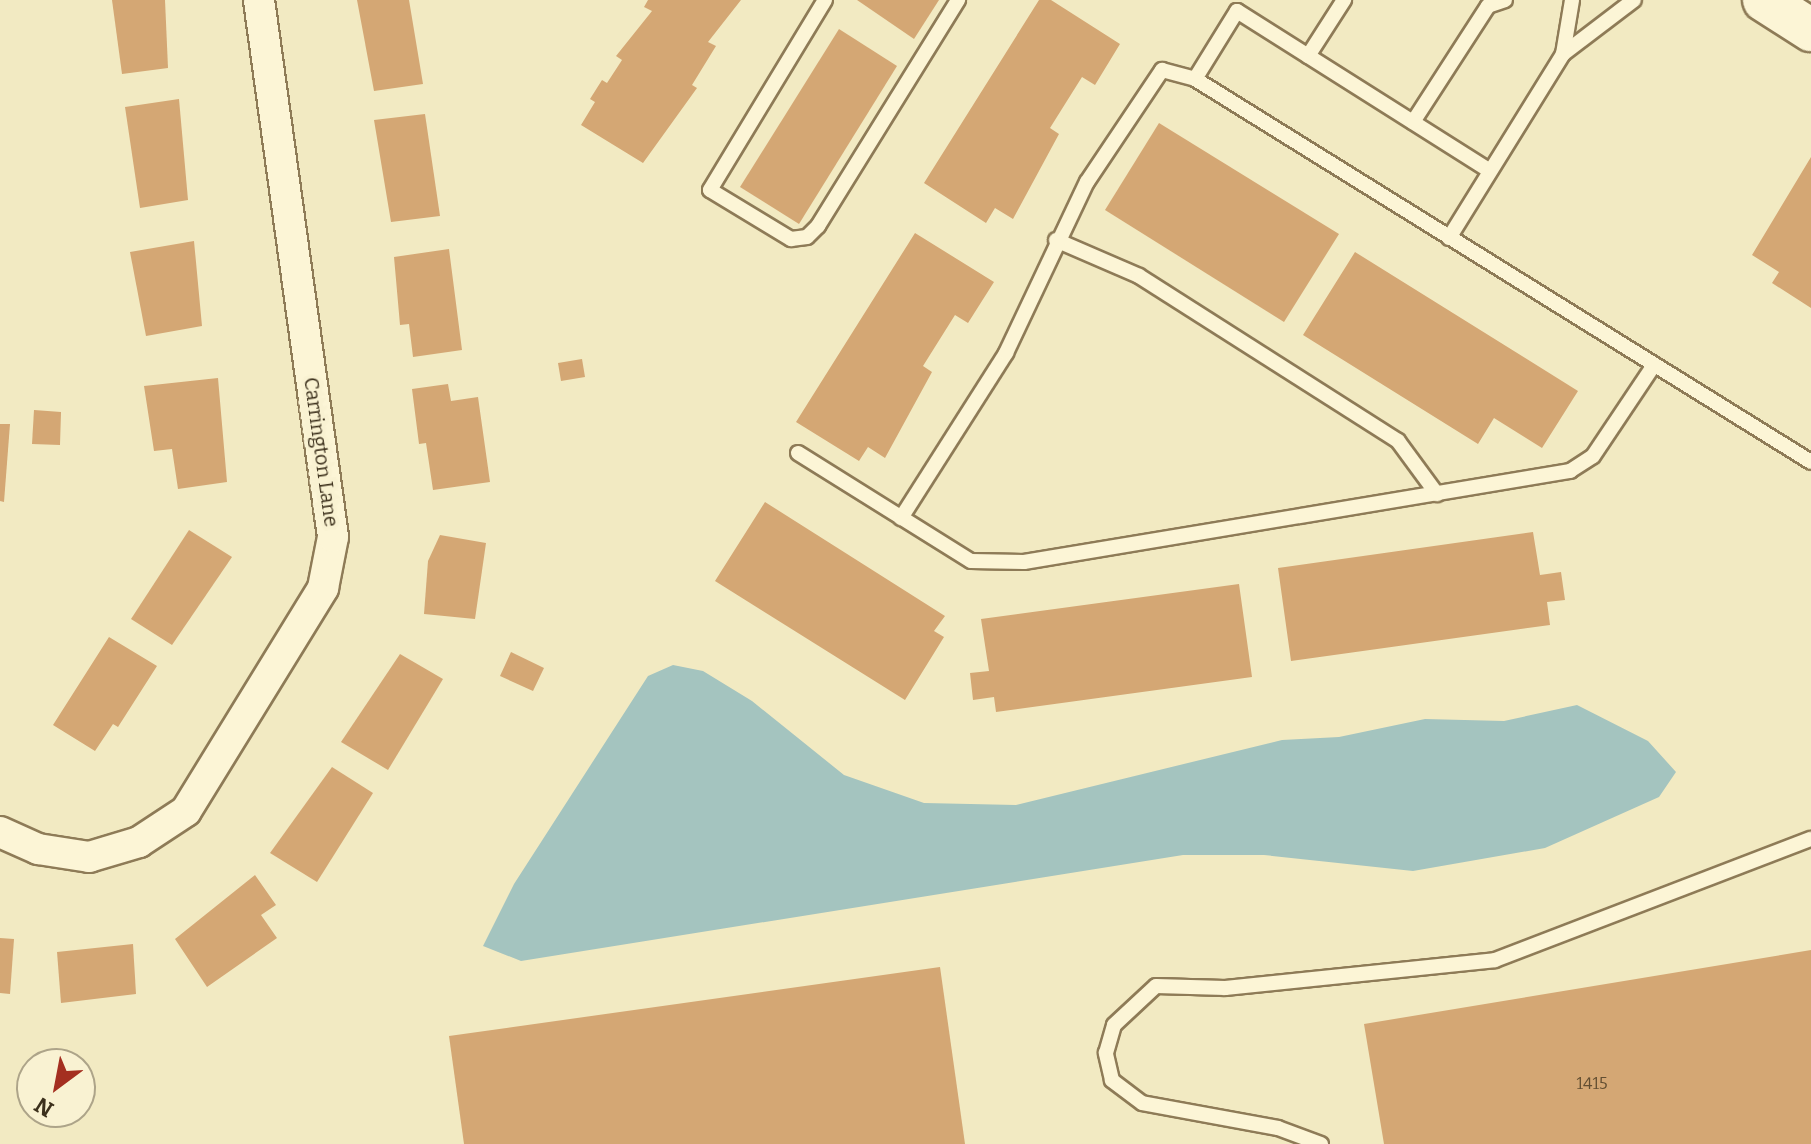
<!DOCTYPE html>
<html>
<head>
<meta charset="utf-8">
<style>
  body { margin:0 }
  #map { position:relative; width:1811px; height:1144px; overflow:hidden; background:#f2eac2; font-family:Bitter,serif }
  div>[style] { position:absolute }
  [style*='--x'] { left:calc(var(--x)*1px); top:calc(var(--y)*1px); width:calc(var(--w)*1px); rotate:calc(var(--a)*1deg) }
  .water>* { inset:0; background:#a4c4bf }
  .building>* { inset:0; background:#d4a774 }
  .roads { filter:drop-shadow(2px 0 #8e7b57) drop-shadow(-2px 0 #8e7b57) drop-shadow(0 2px #8e7b57) drop-shadow(0 -2px #8e7b57) }
  .lane>* { height:14px; margin:-7px; padding:0 7px; transform-origin:7px; border-radius:7px; background:#fcf5d6 }
  .street>* { height:30px; margin:-15px; padding:0 15px; transform-origin:15px; border-radius:15px; background:#fcf5d6 }
  .secondary>* { height:42px; margin:-21px; padding:0 21px; transform-origin:21px; border-radius:21px; background:#fcf5d6 }
  span { translate:-50% -50%; white-space:nowrap; text-align:center; line-height:1.15; -webkit-text-stroke:8px #f9f2d2; paint-order:stroke }
  .number-label { font-size:16px; color:#624e32 }
  .number-label span { -webkit-text-stroke-width:0 }
  .street-label { font-size:20px; color:#3c301c }
  .north { position:absolute; left:16px; top:1048px; width:80px; height:80px; box-sizing:border-box; background:#f9f2d2; border:2px solid #ada489; border-radius:50%; rotate:212deg; font-size:22px; font-weight:700; line-height:32px; text-align:center; color:#3c301c }
  .north::after { content:''; display:block; margin:auto; width:28px; height:36px; background:#a42f20; clip-path:polygon(50% 0,100% 100%,50% 72%,0 100%) }
</style>
</head>
<body>
<div id="map">
  <div class="water">
    <div style="clip-path:polygon(673px 665px,703px 671px,752px 701px,844px 775px,924px 803px,1016px 805px,1282px 740px,1339px 737px,1425px 719px,1504px 721px,1577px 705px,1648px 741px,1676px 772px,1659px 797px,1545px 848px,1413px 871px,1264px 855px,1183px 855px,521px 961px,483px 946px,514px 884px,648px 676px)"></div>
  </div>
  <div class="building">
    <div style="clip-path:polygon(112px 0,165px 0,168px 68px,122px 74px)"></div>
    <div style="clip-path:polygon(357px 0,409px 0,423px 84px,374px 91px)"></div>
    <div style="clip-path:polygon(648px 0,741px 0,708px 42px,716px 46px,692px 85px,697px 88px,643px 163px,581px 125px,595px 102px,590px 99px,602px 80px,607px 83px,622px 60px,616px 56px,652px 11px,644px 7px)"></div>
    <div style="clip-path:polygon(857px 0,939px 0,914px 39px)"></div>
    <div style="clip-path:polygon(1039px 0,1051px 0,1120px 44px,1095px 85px,1082px 77px,1050px 128px,1059px 134px,1013px 219px,995px 208px,986px 223px,924px 183px)"></div>
    <div style="clip-path:polygon(839px 29px,897px 66px,799px 224px,740px 187px)"></div>
    <div style="clip-path:polygon(179px 99px,188px 200px,140px 208px,125px 107px)"></div>
    <div style="clip-path:polygon(425px 114px,440px 216px,391px 222px,374px 120px)"></div>
    <div style="clip-path:polygon(1159px 123px,1339px 234px,1284px 322px,1105px 210px)"></div>
    <div style="clip-path:polygon(1811px 157px,1811px 308px,1772px 283px,1779px 272px,1752px 255px)"></div>
    <div style="clip-path:polygon(915px 233px,994px 282px,968px 323px,955px 315px,923px 366px,932px 372px,885px 458px,868px 447px,859px 461px,796px 422px)"></div>
    <div style="clip-path:polygon(194px 241px,202px 326px,146px 336px,130px 252px)"></div>
    <div style="clip-path:polygon(449px 249px,462px 350px,413px 357px,409px 324px,400px 325px,394px 257px)"></div>
    <div style="clip-path:polygon(1355px 252px,1578px 391px,1542px 448px,1494px 418px,1478px 444px,1303px 335px)"></div>
    <div style="clip-path:polygon(582px 359px,585px 377px,561px 381px,558px 363px)"></div>
    <div style="clip-path:polygon(218px 378px,227px 482px,178px 489px,172px 449px,154px 451px,144px 386px)"></div>
    <div style="clip-path:polygon(448px 384px,451px 401px,478px 397px,490px 482px,433px 490px,426px 443px,419px 444px,412px 389px)"></div>
    <div style="clip-path:polygon(34px 410px,61px 412px,60px 445px,32px 444px)"></div>
    <div style="clip-path:polygon(0 424px,10px 424px,4px 502px,0 501px)"></div>
    <div style="clip-path:polygon(765px 502px,945px 616px,934px 631px,944px 637px,905px 700px,715px 581px)"></div>
    <div style="clip-path:polygon(189px 530px,232px 557px,172px 645px,131px 619px)"></div>
    <div style="clip-path:polygon(1533px 532px,1540px 575px,1561px 572px,1565px 600px,1547px 602px,1550px 625px,1291px 661px,1278px 568px)"></div>
    <div style="clip-path:polygon(440px 535px,486px 543px,475px 619px,424px 614px,428px 561px)"></div>
    <div style="clip-path:polygon(1239px 584px,1252px 677px,996px 712px,994px 697px,973px 700px,970px 673px,989px 671px,981px 619px)"></div>
    <div style="clip-path:polygon(109px 637px,157px 666px,118px 727px,113px 724px,95px 751px,53px 725px)"></div>
    <div style="clip-path:polygon(511px 652px,544px 668px,533px 691px,500px 676px)"></div>
    <div style="clip-path:polygon(400px 654px,443px 679px,388px 770px,341px 742px)"></div>
    <div style="clip-path:polygon(332px 767px,373px 793px,317px 882px,270px 853px)"></div>
    <div style="clip-path:polygon(255px 875px,276px 905px,261px 915px,277px 938px,207px 987px,175px 939px)"></div>
    <div style="clip-path:polygon(0 938px,14px 939px,10px 994px,0 993px)"></div>
    <div style="clip-path:polygon(133px 944px,136px 994px,61px 1003px,57px 952px)"></div>
    <div style="clip-path:polygon(1811px 950px,1811px 1144px,1384px 1144px,1364px 1024px)"></div>
    <div style="clip-path:polygon(940px 967px,965px 1144px,464px 1144px,449px 1036px)"></div>
  </div>
  <div class="roads">
    <div class="lane">
      <div style="--x:825;--y:0;--w:222;--a:121.2"></div>
      <div style="--x:710;--y:190;--w:95;--a:31.2"></div>
      <div style="--x:791;--y:239;--w:16;--a:-7"></div>
      <div style="--x:807;--y:237;--w:16;--a:-45"></div>
      <div style="--x:818;--y:226;--w:266;--a:-58.2"></div>
      <div style="--x:1563;--y:54;--w:89;--a:-37.3"></div>
      <div style="--x:1308;--y:56;--w:67;--a:-57.3"></div>
      <div style="--x:1195;--y:79;--w:80;--a:-58.3"></div>
      <div style="--x:1237;--y:11;--w:299;--a:32.3"></div>
      <div style="--x:1413;--y:122;--w:138;--a:-57.1"></div>
      <div style="--x:1488;--y:6;--w:18;--a:-19"></div>
      <div style="--x:1449;--y:238;--w:216;--a:-58.2"></div>
      <div style="--x:1563;--y:54;--w:55;--a:-80.5"></div>
      <div style="--x:1056;--y:240;--w:90;--a:23.4"></div>
      <div style="--x:1139;--y:276;--w:307;--a:32.5"></div>
      <div style="--x:1398;--y:441;--w:66;--a:53.7"></div>
      <div style="--x:798;--y:453;--w:204;--a:32"></div>
      <div style="--x:971;--y:561;--w:53;--a:1.1"></div>
      <div style="--x:1024;--y:562;--w:554;--a:-9.46"></div>
      <div style="--x:1570;--y:471;--w:27;--a:-33"></div>
      <div style="--x:1593;--y:456;--w:110;--a:-56.2"></div>
      <div style="--x:901;--y:518;--w:196;--a:-57.5"></div>
      <div style="--x:1006;--y:353;--w:189;--a:-64.7"></div>
      <div style="--x:1087;--y:182;--w:135;--a:-56.2"></div>
      <div style="--x:1162;--y:70;--w:34;--a:15"></div>
      <div style="--x:1195;--y:79;--w:725;--a:31.87"></div>
      <div style="--x:1321;--y:1144;--w:46;--a:-159.6"></div>
      <div style="--x:1278;--y:1128;--w:138;--a:-169.6"></div>
      <div style="--x:1142;--y:1103;--w:38;--a:-143"></div>
      <div style="--x:1112;--y:1080;--w:28;--a:-103"></div>
      <div style="--x:1106;--y:1053;--w:29;--a:-74"></div>
      <div style="--x:1114;--y:1025;--w:57;--a:-42.9"></div>
      <div style="--x:1156;--y:986;--w:69;--a:1.7"></div>
      <div style="--x:1225;--y:988;--w:271;--a:-5.9"></div>
      <div style="--x:1495;--y:960;--w:338;--a:-21"></div>
    </div>
    <div class="street">
      <div style="--x:0;--y:832;--w:42;--a:24.1"></div>
      <div style="--x:38;--y:849;--w:52;--a:8.9"></div>
      <div style="--x:89;--y:857;--w:52;--a:-16.7"></div>
      <div style="--x:139;--y:842;--w:56;--a:-33.4"></div>
      <div style="--x:186;--y:811;--w:262;--a:-58.4"></div>
      <div style="--x:323;--y:588;--w:52;--a:-78.9"></div>
      <div style="--x:333;--y:537;--w:542;--a:-97.85"></div>
    </div>
    <div class="secondary">
      <div style="--x:1764;--y:0;--w:56;--a:32.6"></div>
    </div>
  </div>
  <div class="number-label">
    <span style="left:1592px;top:1084px">1415</span>
  </div>
  <div class="street-label">
    <span style="left:321px;top:452px;rotate:82deg">Carrington Lane</span>
  </div>
  <div class="north">N</div>
</div>
</body>
</html>
